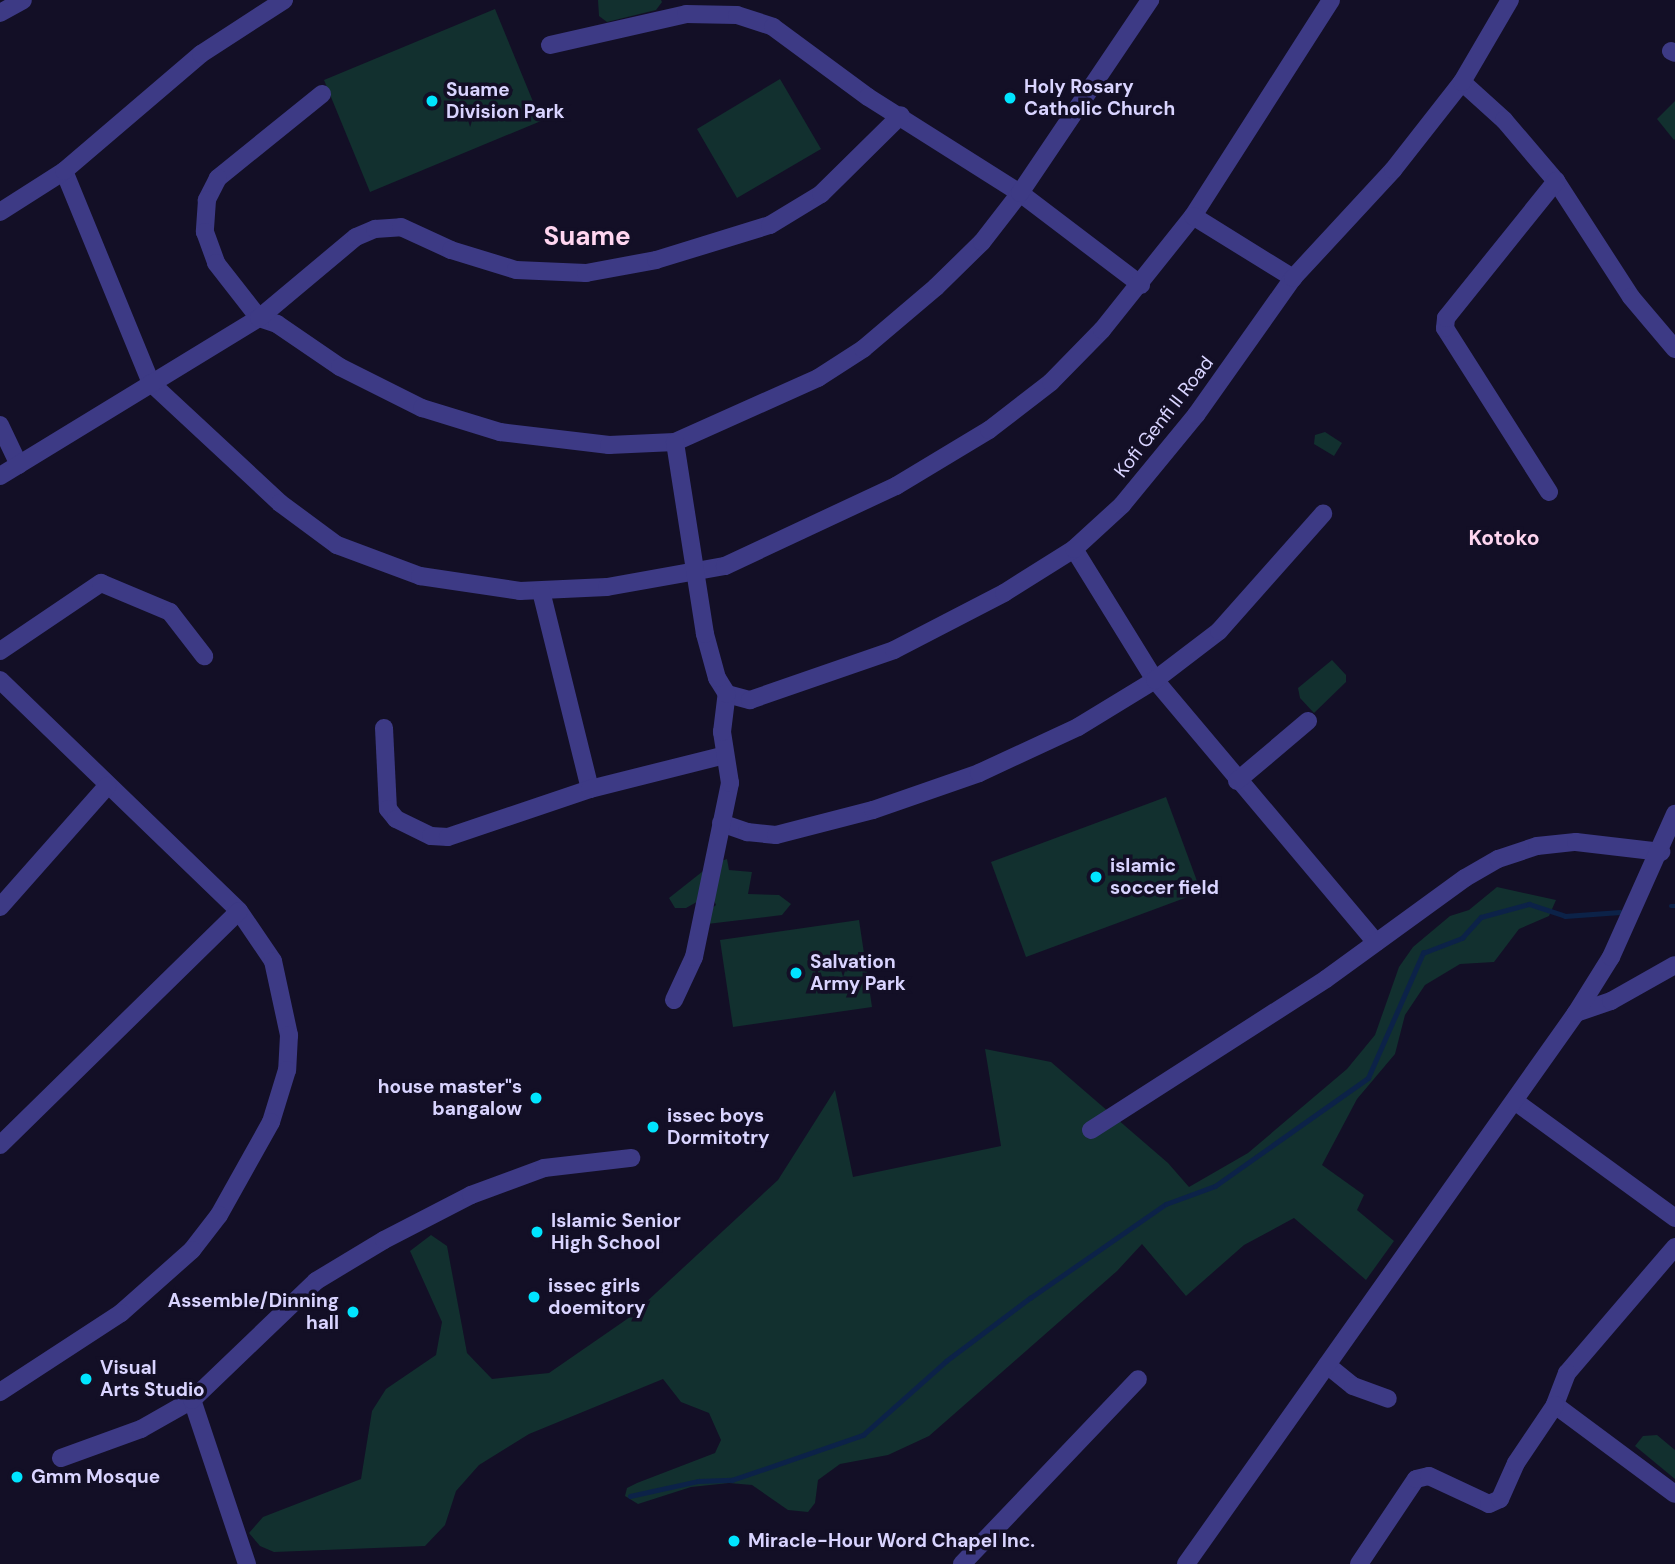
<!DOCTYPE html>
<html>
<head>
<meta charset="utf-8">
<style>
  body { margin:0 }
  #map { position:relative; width:1675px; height:1564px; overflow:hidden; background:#130f26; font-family:"DM Sans",sans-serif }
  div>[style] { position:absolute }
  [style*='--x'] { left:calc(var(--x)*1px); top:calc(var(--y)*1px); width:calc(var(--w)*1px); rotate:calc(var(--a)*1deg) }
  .green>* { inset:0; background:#12302f }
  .stream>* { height:4.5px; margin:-2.25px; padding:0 2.25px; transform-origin:2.25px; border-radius:2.25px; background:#0c2248 }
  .minor>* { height:18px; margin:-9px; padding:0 9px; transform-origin:9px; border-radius:9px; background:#3d3a85 }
  .dots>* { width:19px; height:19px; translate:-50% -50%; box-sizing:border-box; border:4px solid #130f26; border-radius:50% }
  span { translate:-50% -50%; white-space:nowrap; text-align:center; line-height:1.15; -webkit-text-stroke:7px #130f26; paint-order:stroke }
  .poi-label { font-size:19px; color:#d9d4ff; font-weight:700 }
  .left { translate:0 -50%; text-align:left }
  .right { translate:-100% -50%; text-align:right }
  .street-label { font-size:19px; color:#d9d4ff }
  .neighbourhood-label { font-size:21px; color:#ffd6f0; font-weight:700 }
  .district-label { font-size:26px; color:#ffd6f0; font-weight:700 }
</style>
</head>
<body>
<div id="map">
  <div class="green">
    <div style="clip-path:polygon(598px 0,661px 0,662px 2px,656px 10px,607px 22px,599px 16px)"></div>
    <div style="clip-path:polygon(495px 9px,541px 121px,370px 192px,324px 80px)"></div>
    <div style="clip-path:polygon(780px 79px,821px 149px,737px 198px,697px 129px)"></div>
    <div style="clip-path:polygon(1675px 101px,1675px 139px,1674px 140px,1657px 119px)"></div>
    <div style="clip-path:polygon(1325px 432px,1342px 443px,1334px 456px,1314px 444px,1315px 435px)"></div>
    <div style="clip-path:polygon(1332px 660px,1346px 675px,1346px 682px,1314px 713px,1300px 698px,1298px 688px)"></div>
    <div style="clip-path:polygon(1166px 797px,1201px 892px,1026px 957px,991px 862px)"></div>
    <div style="clip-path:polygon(727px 859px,729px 870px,752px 872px,748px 894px,779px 895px,791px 904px,782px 915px,707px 924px,707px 912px,716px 905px,711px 894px,686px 908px,675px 908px,669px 898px,712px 864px)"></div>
    <div style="clip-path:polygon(1497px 887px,1556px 900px,1549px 916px,1519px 929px,1494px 962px,1460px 964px,1425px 985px,1405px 1015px,1395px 1054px,1357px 1099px,1322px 1165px,1364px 1195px,1357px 1210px,1394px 1241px,1366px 1280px,1294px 1218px,1244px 1245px,1186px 1296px,1142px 1244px,1117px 1271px,929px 1436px,888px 1455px,840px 1464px,818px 1480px,815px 1503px,808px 1512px,788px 1510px,752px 1485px,729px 1483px,691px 1487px,638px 1504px,625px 1496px,627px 1488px,637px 1483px,715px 1453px,721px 1440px,709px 1413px,681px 1402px,663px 1379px,529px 1434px,479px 1465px,456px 1491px,445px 1525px,425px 1546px,274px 1552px,260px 1546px,249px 1533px,263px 1517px,361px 1479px,372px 1411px,386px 1389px,436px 1355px,442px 1322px,410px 1251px,431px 1235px,447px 1246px,467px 1353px,492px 1379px,549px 1373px,630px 1317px,778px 1180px,835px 1090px,853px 1177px,1001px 1146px,985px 1049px,1051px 1062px,1168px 1163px,1189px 1187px,1248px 1153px,1347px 1069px,1375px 1035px,1399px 967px,1413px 947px,1450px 916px,1469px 910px)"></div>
    <div style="clip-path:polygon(859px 920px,872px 1007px,733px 1027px,720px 940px)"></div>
    <div style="clip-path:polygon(1657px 1435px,1675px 1450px,1675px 1479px,1635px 1446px,1643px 1436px)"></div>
  </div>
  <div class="stream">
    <div style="--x:1671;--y:906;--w:4;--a:0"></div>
    <div style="--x:630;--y:1496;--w:70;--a:-12.4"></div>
    <div style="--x:698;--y:1481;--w:34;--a:-2"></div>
    <div style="--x:732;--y:1480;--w:139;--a:-19"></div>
    <div style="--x:863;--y:1435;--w:111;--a:-41.7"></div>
    <div style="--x:946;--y:1361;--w:105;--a:-36.9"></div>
    <div style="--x:1030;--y:1298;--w:165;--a:-34.7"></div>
    <div style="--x:1166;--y:1204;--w:52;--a:-20.2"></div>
    <div style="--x:1215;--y:1186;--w:187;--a:-35.2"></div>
    <div style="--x:1368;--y:1078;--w:137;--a:-66.3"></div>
    <div style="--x:1423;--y:953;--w:42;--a:-21"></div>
    <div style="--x:1462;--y:938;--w:28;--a:-48"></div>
    <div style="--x:1481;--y:917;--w:50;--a:-15.2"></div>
    <div style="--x:1529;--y:904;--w:38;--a:18"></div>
    <div style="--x:1565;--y:916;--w:55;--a:-4.2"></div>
  </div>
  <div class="minor">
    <div style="--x:0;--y:13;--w:26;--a:-29"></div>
    <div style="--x:550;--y:45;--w:139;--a:-12.8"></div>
    <div style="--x:686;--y:14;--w:51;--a:1.1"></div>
    <div style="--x:737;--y:15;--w:38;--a:18"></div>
    <div style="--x:773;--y:27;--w:118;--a:36.4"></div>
    <div style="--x:868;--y:97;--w:180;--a:32.3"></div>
    <div style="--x:1020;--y:193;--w:152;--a:37.2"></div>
    <div style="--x:1671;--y:51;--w:4;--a:27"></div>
    <div style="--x:1462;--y:82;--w:57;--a:42.1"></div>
    <div style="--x:1504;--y:120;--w:80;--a:49.6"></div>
    <div style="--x:1556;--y:181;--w:138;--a:57.1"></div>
    <div style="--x:1631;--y:297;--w:68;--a:49.8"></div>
    <div style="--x:322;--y:94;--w:134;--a:141.1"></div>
    <div style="--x:218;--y:178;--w:25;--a:117"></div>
    <div style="--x:207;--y:200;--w:32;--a:94"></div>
    <div style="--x:205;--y:232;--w:33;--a:70"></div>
    <div style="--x:216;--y:263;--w:70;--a:52"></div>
    <div style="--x:259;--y:318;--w:19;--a:18"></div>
    <div style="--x:277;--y:324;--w:76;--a:34.3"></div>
    <div style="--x:340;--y:367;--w:92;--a:26.6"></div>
    <div style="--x:422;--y:408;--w:82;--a:17.1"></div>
    <div style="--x:500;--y:432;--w:110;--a:6.8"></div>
    <div style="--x:609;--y:445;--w:66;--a:-2.6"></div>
    <div style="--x:675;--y:442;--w:157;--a:-24.1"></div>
    <div style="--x:818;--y:378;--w:54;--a:-32.8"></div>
    <div style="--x:863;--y:349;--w:96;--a:-40.3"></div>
    <div style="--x:936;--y:287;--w:64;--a:-44.4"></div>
    <div style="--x:982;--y:242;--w:62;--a:-52.2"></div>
    <div style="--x:1020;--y:193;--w:233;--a:-56"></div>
    <div style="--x:64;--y:171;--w:229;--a:67.7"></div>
    <div style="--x:151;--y:383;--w:176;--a:42.9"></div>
    <div style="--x:280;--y:503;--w:71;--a:36.4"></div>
    <div style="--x:337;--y:545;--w:89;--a:20.5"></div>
    <div style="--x:420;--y:576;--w:101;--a:8.5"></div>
    <div style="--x:520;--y:591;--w:87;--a:-2.6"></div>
    <div style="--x:607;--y:587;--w:120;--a:-10.1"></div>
    <div style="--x:725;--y:566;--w:189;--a:-25.1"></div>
    <div style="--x:896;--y:486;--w:109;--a:-31.1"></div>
    <div style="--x:989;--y:430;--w:78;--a:-37.7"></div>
    <div style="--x:1051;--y:382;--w:73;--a:-45.6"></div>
    <div style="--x:1102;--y:330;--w:146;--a:-51.4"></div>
    <div style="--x:1193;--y:216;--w:256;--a:-57.4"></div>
    <div style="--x:0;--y:212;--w:76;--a:-32.6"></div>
    <div style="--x:64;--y:171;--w:180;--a:-40.5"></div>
    <div style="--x:201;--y:54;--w:99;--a:-33"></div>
    <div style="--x:1193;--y:216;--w:118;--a:31.8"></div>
    <div style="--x:0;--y:425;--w:44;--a:64.6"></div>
    <div style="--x:0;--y:476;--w:303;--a:-31.4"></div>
    <div style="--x:259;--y:318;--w:126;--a:-39.9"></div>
    <div style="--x:356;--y:237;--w:21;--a:-23"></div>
    <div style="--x:375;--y:229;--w:26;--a:-4"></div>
    <div style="--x:401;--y:227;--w:55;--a:24.7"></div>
    <div style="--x:451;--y:250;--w:68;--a:17.1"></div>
    <div style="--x:516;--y:270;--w:70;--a:2.5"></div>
    <div style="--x:586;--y:273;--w:71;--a:-10.5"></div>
    <div style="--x:656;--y:260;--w:119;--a:-17.1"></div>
    <div style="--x:770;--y:225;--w:60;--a:-31.3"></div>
    <div style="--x:821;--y:194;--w:112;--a:-44.6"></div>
    <div style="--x:1549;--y:492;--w:194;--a:-122.4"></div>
    <div style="--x:1445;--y:328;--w:10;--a:-84"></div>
    <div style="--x:1446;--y:318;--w:176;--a:-51.2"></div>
    <div style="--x:1074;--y:549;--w:154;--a:58.3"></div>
    <div style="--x:1155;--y:680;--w:343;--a:49.9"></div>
    <div style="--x:541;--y:591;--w:204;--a:76.1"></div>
    <div style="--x:0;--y:651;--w:122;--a:-34"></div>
    <div style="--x:101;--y:583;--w:75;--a:22.8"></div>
    <div style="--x:170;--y:612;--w:56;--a:52.3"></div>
    <div style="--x:0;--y:680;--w:332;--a:44"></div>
    <div style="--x:239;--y:911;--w:60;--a:55.8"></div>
    <div style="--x:273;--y:961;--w:76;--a:77.8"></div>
    <div style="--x:289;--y:1035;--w:35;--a:93"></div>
    <div style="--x:287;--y:1070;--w:54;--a:107.1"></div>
    <div style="--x:271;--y:1122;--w:107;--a:119.2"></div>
    <div style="--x:219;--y:1215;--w:44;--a:127.6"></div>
    <div style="--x:192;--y:1250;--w:95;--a:138.4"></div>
    <div style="--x:121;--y:1313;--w:145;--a:146.9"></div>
    <div style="--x:727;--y:694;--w:24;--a:15"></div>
    <div style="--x:750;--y:700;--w:152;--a:-19.1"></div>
    <div style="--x:894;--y:650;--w:124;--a:-27.4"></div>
    <div style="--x:1004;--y:593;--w:83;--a:-32.2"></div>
    <div style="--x:1074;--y:549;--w:65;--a:-42.5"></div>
    <div style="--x:1122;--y:505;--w:117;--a:-50.6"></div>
    <div style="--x:1196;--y:415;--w:168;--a:-54.7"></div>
    <div style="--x:1293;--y:278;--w:147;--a:-47.2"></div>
    <div style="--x:1393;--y:170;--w:112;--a:-51.9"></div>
    <div style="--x:1462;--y:82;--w:95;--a:-59.7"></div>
    <div style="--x:384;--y:728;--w:81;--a:87.2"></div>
    <div style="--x:388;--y:809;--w:13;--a:51"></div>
    <div style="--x:396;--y:819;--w:39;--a:26"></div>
    <div style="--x:431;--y:836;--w:17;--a:3"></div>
    <div style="--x:448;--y:837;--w:150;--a:-18.7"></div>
    <div style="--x:590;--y:789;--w:139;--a:-14.1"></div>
    <div style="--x:1237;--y:781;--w:93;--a:-40.2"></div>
    <div style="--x:721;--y:823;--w:28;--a:19"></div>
    <div style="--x:747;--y:832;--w:29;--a:6"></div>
    <div style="--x:776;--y:835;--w:100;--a:-14.5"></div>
    <div style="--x:873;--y:810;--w:112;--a:-19.2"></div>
    <div style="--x:979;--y:773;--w:109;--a:-24.9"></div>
    <div style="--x:1078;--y:727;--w:90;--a:-31.4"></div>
    <div style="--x:1155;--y:680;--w:81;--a:-37.4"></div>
    <div style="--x:1219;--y:631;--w:157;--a:-48.4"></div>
    <div style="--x:0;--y:907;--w:162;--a:-48.5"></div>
    <div style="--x:674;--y:1000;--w:47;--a:-65.1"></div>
    <div style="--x:694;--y:957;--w:178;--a:-78.3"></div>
    <div style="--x:730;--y:783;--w:52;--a:-98.9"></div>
    <div style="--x:722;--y:732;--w:38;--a:-83"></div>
    <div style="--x:727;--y:694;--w:19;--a:-122"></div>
    <div style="--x:717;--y:678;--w:46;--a:-105.3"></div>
    <div style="--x:705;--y:634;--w:194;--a:-98.9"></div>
    <div style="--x:1576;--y:1013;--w:37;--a:-19"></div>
    <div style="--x:1611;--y:1001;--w:73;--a:-29.4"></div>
    <div style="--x:1516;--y:1102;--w:197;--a:36.1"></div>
    <div style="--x:1091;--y:1130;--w:279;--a:-32.7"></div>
    <div style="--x:1326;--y:979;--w:172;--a:-36"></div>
    <div style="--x:1465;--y:878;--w:38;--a:-30"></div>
    <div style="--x:1498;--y:859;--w:41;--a:-18.4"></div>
    <div style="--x:1537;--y:846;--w:39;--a:-6"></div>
    <div style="--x:1576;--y:842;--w:86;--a:6.7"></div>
    <div style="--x:0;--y:1145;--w:334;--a:-44.4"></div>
    <div style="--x:1675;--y:1247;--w:166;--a:130.6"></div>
    <div style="--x:1567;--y:1373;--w:34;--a:111"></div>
    <div style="--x:1555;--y:1405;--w:149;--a:36.6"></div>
    <div style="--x:1327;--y:1365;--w:33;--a:39"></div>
    <div style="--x:1353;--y:1386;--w:37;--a:20"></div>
    <div style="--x:61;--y:1458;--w:85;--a:-19.9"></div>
    <div style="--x:141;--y:1429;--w:59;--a:-29.6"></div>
    <div style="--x:247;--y:1564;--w:173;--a:-108.5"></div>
    <div style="--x:192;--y:1400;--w:172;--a:-43.8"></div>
    <div style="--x:316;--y:1281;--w:79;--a:-31.1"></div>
    <div style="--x:384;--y:1240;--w:98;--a:-27.3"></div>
    <div style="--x:471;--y:1195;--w:78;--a:-20.3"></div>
    <div style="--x:544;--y:1168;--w:88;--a:-6.6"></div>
    <div style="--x:962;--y:1564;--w:255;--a:-46.4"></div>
    <div style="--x:1186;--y:1564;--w:675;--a:-54.71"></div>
    <div style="--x:1576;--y:1013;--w:66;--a:-58"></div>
    <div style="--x:1611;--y:957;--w:157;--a:-65.9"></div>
    <div style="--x:1359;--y:1564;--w:102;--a:-56.2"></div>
    <div style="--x:1416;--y:1479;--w:13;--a:-13"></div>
    <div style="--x:1429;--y:1476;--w:66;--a:25"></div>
    <div style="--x:1489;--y:1504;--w:12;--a:-24"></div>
    <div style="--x:1500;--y:1499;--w:39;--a:-66"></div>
    <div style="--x:1516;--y:1463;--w:70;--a:-56.1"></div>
  </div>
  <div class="dots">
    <div style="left:1010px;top:98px;background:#00e5ff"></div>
    <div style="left:432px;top:101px;background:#00e5ff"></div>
    <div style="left:1096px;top:877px;background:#00e5ff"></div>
    <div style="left:796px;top:973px;background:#00e5ff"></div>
    <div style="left:536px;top:1098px;background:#00e5ff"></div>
    <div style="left:653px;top:1127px;background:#00e5ff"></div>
    <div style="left:537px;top:1232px;background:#00e5ff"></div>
    <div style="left:534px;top:1297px;background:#00e5ff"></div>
    <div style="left:353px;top:1312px;background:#00e5ff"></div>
    <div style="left:86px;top:1379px;background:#00e5ff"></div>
    <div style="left:17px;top:1477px;background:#00e5ff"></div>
    <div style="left:734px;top:1541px;background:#00e5ff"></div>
  </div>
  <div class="poi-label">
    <span class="left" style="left:1024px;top:98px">Holy Rosary<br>Catholic Church</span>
    <span class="left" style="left:446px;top:101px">Suame<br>Division Park</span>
    <span class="left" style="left:1110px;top:877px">islamic<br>soccer field</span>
    <span class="left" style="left:810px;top:973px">Salvation<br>Army Park</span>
    <span class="right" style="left:522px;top:1098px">house master"s<br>bangalow</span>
    <span class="left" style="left:667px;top:1127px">issec boys<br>Dormitotry</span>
    <span class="left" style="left:551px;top:1232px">Islamic Senior<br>High School</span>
    <span class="left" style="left:548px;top:1297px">issec girls<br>doemitory</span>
    <span class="right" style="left:339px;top:1312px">Assemble/Dinning<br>hall</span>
    <span class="left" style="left:100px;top:1379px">Visual<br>Arts Studio</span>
    <span class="left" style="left:31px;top:1477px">Gmm Mosque</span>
    <span class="left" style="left:748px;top:1541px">Miracle-Hour Word Chapel Inc.</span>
  </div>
  <div class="street-label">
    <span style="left:1164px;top:417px;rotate:-52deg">Kofi Genfi II Road</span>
  </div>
  <div class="neighbourhood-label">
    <span style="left:1504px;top:538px">Kotoko</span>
  </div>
  <div class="district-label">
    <span style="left:587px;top:237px">Suame</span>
  </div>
</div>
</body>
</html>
